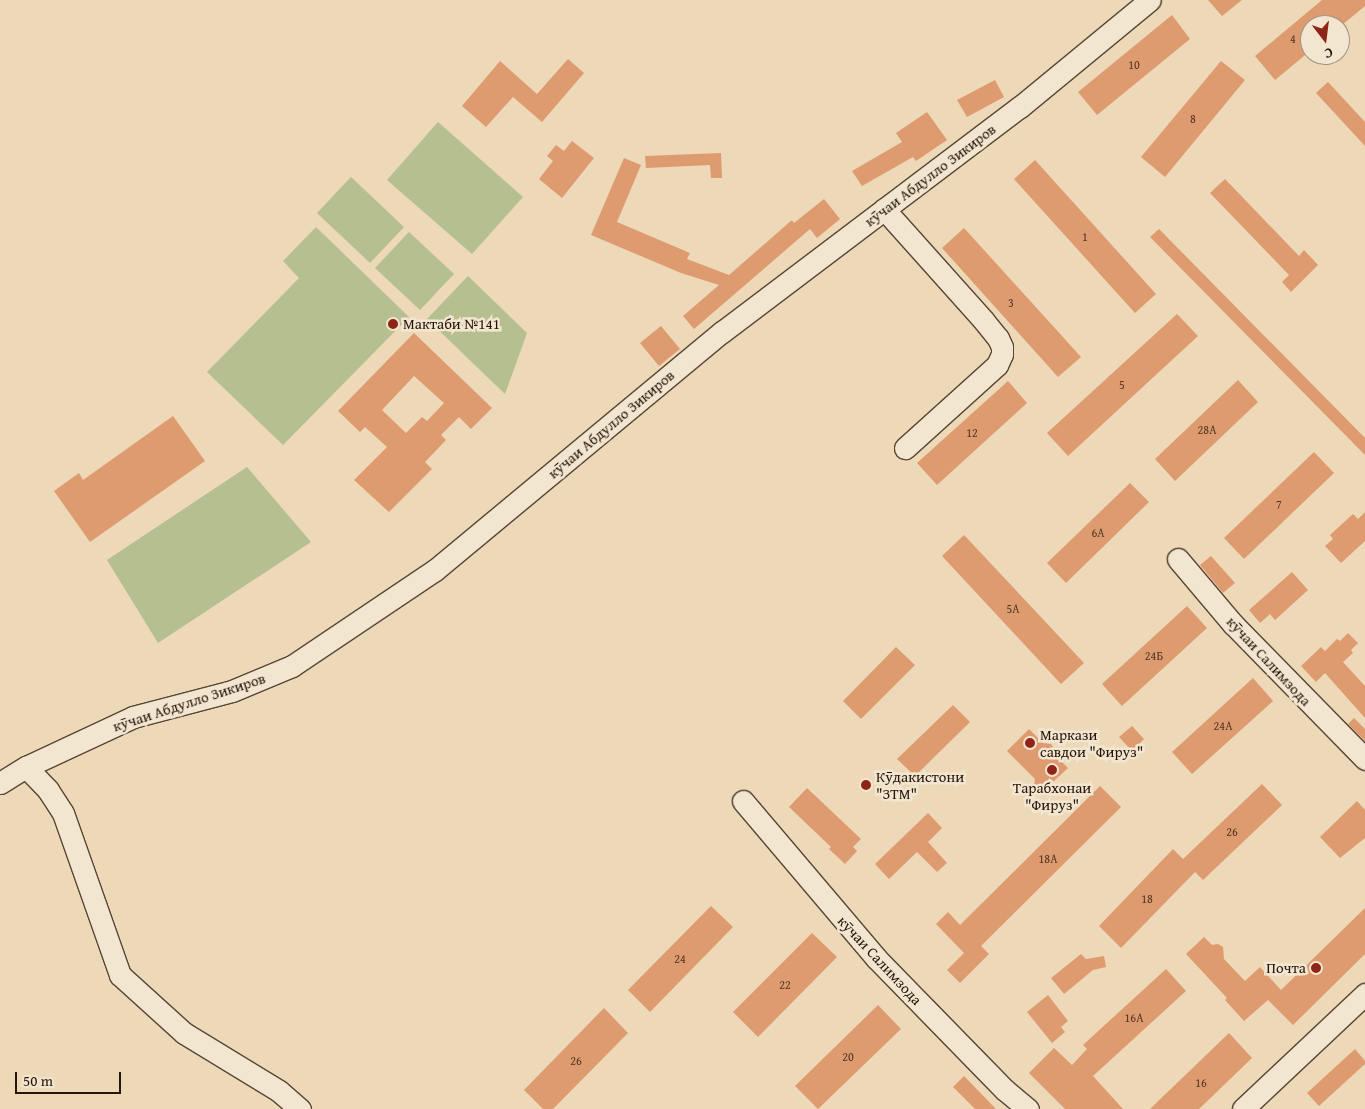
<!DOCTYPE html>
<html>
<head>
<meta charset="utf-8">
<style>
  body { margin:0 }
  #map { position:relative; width:1365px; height:1109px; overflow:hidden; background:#edd8b7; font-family:"Gentium Book Plus",serif }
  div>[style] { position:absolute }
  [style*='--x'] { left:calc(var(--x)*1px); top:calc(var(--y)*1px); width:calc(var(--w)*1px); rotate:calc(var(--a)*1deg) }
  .green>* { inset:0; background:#b5bf90 }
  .building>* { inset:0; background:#de9b70 }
  .roads { filter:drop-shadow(1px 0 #574634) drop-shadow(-1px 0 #574634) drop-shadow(0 1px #574634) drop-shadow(0 -1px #574634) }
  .minor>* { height:21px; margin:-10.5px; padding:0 10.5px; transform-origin:10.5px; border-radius:10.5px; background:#f3e6d0 }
  .dots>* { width:14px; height:14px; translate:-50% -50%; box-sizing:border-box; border:2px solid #f3e6d0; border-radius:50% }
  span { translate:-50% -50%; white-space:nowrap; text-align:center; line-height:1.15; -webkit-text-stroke:5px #f3e6d0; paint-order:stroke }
  .number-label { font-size:12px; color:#533622 }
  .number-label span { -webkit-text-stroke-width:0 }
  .street-label { font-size:15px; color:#251508 }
  .poi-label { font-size:15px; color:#251508 }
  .left { translate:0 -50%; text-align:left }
  .right { translate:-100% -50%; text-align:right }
  .north { position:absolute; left:1300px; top:15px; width:50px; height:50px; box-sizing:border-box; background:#f3e6d0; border:1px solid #a19280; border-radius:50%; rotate:165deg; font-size:14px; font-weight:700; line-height:20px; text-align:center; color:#251508 }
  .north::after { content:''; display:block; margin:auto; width:18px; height:22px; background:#8f2418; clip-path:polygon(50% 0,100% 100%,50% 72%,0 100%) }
  .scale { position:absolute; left:15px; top:1072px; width:106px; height:22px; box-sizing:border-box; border:2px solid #251508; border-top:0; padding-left:6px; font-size:15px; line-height:18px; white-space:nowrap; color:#251508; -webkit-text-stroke:4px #f3e6d0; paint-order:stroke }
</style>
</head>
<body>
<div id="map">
  <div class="green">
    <div style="clip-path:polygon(438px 122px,523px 197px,472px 254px,387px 180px)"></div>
    <div style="clip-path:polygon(351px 177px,404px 227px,370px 263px,317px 213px)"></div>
    <div style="clip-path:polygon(316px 227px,409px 317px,283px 445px,207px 372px,299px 278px,283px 261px)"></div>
    <div style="clip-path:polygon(409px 232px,454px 274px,420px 310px,375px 268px)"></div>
    <div style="clip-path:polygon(468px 276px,527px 333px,505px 394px,427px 319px)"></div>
    <div style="clip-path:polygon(247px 467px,311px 542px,158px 643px,107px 560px)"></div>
  </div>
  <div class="building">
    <div style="clip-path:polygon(1208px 0,1242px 0,1222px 16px)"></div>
    <div style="clip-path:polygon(1322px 0,1365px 0,1365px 6px,1342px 25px,1310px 25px,1310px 51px,1275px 80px,1255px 56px)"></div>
    <div style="clip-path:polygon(1172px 15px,1190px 39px,1097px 115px,1078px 92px)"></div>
    <div style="clip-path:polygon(568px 59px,584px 73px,542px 122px,513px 97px,486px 127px,462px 106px,500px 61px,537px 94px)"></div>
    <div style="clip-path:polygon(1221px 61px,1245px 80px,1165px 177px,1141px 157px)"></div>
    <div style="clip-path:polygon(995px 80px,1004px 97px,967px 117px,957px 100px)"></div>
    <div style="clip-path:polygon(1328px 82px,1365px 122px,1365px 146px,1316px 93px)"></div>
    <div style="clip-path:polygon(927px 112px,947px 140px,916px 161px,913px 157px,862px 186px,852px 171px,902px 142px,896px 133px)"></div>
    <div style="clip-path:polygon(572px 141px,594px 158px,562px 198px,539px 179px,553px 161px,547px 156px,556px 145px,564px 151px)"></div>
    <div style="clip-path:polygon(721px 153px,722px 178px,711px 178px,710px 165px,646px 168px,645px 156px)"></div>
    <div style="clip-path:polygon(624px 158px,641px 165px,617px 222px,690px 253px,687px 259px,729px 275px,792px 220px,794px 223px,824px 199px,840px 219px,817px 238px,810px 229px,694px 329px,683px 316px,719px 285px,681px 273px,591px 235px)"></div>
    <div style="clip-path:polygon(1035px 160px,1156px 294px,1135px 313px,1014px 179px)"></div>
    <div style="clip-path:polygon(1225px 179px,1299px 256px,1304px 250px,1318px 265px,1291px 292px,1282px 282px,1289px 275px,1210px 193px)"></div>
    <div style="clip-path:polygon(964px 228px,1081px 357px,1058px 377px,942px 248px)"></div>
    <div style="clip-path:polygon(1159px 229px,1365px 438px,1365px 455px,1150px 237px)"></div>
    <div style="clip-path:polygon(1177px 314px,1198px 336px,1068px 456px,1047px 433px)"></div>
    <div style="clip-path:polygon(661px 326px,680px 349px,659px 366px,640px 343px)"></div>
    <div style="clip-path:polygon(evenodd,414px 333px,492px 408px,471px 429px,459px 417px,441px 435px,446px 440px,425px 462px,432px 469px,389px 512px,354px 480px,387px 447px,365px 427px,360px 432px,338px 411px,414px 333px,414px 376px,444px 403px,427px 421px,422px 417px,406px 433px,382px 410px,414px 376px)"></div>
    <div style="clip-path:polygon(1238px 380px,1258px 402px,1175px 481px,1155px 459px)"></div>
    <div style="clip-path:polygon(1008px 381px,1027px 403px,937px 485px,917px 463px)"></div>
    <div style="clip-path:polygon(173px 416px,205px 461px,90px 542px,54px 491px,79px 473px,83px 480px)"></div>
    <div style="clip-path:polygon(1314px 452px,1334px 473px,1244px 559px,1224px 538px)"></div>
    <div style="clip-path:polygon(1130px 483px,1149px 502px,1066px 583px,1047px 563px)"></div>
    <div style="clip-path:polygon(1365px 512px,1365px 541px,1341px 563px,1325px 546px,1333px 539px,1330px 535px,1353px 514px,1358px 519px)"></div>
    <div style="clip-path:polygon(964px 535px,1084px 663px,1061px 684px,942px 556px)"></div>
    <div style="clip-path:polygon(1211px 556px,1235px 583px,1223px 593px,1200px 565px)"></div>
    <div style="clip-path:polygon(1292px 572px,1308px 590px,1275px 620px,1270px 614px,1260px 623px,1249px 610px)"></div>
    <div style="clip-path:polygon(1187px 606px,1207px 628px,1122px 706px,1102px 684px)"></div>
    <div style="clip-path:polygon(1348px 633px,1358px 643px,1351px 650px,1353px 653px,1343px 662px,1365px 686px,1365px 718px,1325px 673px,1316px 682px,1301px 666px,1321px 647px,1325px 651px,1337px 639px,1340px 641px)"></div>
    <div style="clip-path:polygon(896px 647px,915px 665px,861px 719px,843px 701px)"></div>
    <div style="clip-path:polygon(1253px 678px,1273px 701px,1192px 774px,1172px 752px)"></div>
    <div style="clip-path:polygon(953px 705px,970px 722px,915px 776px,897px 759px)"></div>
    <div style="clip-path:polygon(1354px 718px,1365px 729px,1365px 741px,1348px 724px)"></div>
    <div style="clip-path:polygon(1132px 726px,1144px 739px,1132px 751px,1119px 737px)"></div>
    <div style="clip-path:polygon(1029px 729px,1043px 743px,1051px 744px,1053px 747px,1052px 752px,1068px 768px,1040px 794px,1033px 790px,1035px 779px,1007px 751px)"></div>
    <div style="clip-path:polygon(1262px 784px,1282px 805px,1203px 880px,1195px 872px,1121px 948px,1099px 926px,1173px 849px,1183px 859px)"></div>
    <div style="clip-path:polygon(1100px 786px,1121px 807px,981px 946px,989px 954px,960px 983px,947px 970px,964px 953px,936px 924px,948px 912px,960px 925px)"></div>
    <div style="clip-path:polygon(807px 788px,861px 839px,853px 847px,857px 851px,845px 864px,829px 849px,831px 847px,789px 807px)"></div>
    <div style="clip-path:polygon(1357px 801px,1365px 810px,1365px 838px,1340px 858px,1320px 837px)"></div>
    <div style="clip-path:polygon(928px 813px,942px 828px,928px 842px,947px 863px,937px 872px,917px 852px,889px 879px,875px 864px)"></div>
    <div style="clip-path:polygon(711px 906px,733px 927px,650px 1012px,628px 990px)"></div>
    <div style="clip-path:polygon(1365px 908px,1365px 954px,1293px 1025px,1268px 1000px,1244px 1021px,1225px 1000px,1227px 998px,1186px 954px,1204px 937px,1212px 945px,1218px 944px,1223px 947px,1224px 959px,1245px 981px,1260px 967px,1281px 990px)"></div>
    <div style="clip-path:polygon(812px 933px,837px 957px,758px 1037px,733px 1012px)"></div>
    <div style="clip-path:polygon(1081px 954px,1086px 959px,1104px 956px,1106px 967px,1093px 970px,1064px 994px,1051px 978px)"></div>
    <div style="clip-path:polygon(1166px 969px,1186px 991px,1093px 1076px,1123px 1109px,1065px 1109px,1029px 1073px,1054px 1048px,1072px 1065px,1087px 1049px,1083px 1045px)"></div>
    <div style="clip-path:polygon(1048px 995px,1068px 1021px,1061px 1027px,1065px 1032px,1052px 1043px,1027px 1012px)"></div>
    <div style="clip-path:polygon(878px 1005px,901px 1029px,818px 1109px,795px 1086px)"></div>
    <div style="clip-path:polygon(604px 1008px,628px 1033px,553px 1109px,543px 1109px,524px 1090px)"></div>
    <div style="clip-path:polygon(1229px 1033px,1252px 1058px,1199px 1109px,1150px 1109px)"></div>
    <div style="clip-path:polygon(1355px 1049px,1365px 1061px,1365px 1064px,1319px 1106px,1307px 1093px)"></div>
    <div style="clip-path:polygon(964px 1076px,996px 1109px,975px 1109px,953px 1087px)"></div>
  </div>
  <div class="roads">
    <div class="minor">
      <div style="--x:884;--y:209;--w:150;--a:48.2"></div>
      <div style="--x:984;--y:321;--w:22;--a:51"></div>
      <div style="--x:998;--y:338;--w:10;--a:66"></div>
      <div style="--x:1002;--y:347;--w:7;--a:90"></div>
      <div style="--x:1002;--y:354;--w:12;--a:114"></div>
      <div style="--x:997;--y:365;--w:124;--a:137.9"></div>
      <div style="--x:1178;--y:559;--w:85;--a:49.8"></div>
      <div style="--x:1233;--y:624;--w:189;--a:45.6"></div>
      <div style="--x:26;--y:767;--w:32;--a:46"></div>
      <div style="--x:48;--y:790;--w:27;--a:57"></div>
      <div style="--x:63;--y:813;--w:172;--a:70.6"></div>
      <div style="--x:120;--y:975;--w:86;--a:42.2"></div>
      <div style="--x:184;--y:1033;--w:111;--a:31.4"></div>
      <div style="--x:279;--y:1091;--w:28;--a:41"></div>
      <div style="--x:0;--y:783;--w:31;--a:-32"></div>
      <div style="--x:26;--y:767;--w:118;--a:-25"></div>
      <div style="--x:133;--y:717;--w:102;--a:-14.7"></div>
      <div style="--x:232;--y:691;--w:65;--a:-22.6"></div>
      <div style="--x:292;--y:666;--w:172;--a:-33.9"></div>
      <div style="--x:435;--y:570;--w:373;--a:-39.7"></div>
      <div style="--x:722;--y:332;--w:373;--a:-37.1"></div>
      <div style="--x:1020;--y:107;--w:168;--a:-39.5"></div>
      <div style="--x:743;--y:801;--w:206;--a:49.7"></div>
      <div style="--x:876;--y:958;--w:185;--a:45.7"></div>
      <div style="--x:1005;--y:1090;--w:30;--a:40"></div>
      <div style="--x:1243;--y:1109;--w:168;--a:-43.3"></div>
    </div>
  </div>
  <div class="dots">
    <div style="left:393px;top:324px;background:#8f2418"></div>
    <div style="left:1030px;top:743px;background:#8f2418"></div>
    <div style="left:1052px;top:770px;background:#8f2418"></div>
    <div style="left:866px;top:785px;background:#8f2418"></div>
    <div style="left:1316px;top:968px;background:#8f2418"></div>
  </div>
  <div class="number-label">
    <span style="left:1293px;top:39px">4</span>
    <span style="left:1134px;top:65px">10</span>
    <span style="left:1193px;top:119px">8</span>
    <span style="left:1085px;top:237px">1</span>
    <span style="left:1011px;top:303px">3</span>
    <span style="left:1122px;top:385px">5</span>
    <span style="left:1207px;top:430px">28А</span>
    <span style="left:972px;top:433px">12</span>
    <span style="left:1279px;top:505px">7</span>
    <span style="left:1098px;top:533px">6А</span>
    <span style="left:1013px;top:609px">5А</span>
    <span style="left:1154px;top:656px">24Б</span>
    <span style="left:1223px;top:726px">24А</span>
    <span style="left:1232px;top:832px">26</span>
    <span style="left:1048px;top:859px">18А</span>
    <span style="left:1147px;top:899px">18</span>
    <span style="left:680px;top:959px">24</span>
    <span style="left:785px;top:985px">22</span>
    <span style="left:1134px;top:1018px">16А</span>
    <span style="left:848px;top:1057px">20</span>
    <span style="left:576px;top:1061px">26</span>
    <span style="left:1201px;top:1083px">16</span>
  </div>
  <div class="street-label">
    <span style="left:930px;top:175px;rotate:-37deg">кӯчаи Абдулло Зикиров</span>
    <span style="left:611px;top:424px;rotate:-40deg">кӯчаи Абдулло Зикиров</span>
    <span style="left:1269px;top:661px;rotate:47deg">кӯчаи Салимзода</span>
    <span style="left:189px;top:702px;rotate:-18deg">кӯчаи Абдулло Зикиров</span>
    <span style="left:880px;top:960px;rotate:47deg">кӯчаи Салимзода</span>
  </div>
  <div class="poi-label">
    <span class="left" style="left:403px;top:324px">Мактаби №141</span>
    <span class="left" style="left:1040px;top:743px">Маркази<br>савдои "Фируз"</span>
    <span class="left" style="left:876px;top:785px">Кӯдакистони<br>"ЗТМ"</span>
    <span style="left:1052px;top:796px">Тарабхонаи<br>"Фируз"</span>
    <span class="right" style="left:1306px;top:968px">Почта</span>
  </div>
  <div class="north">С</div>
  <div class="scale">50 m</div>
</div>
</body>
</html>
